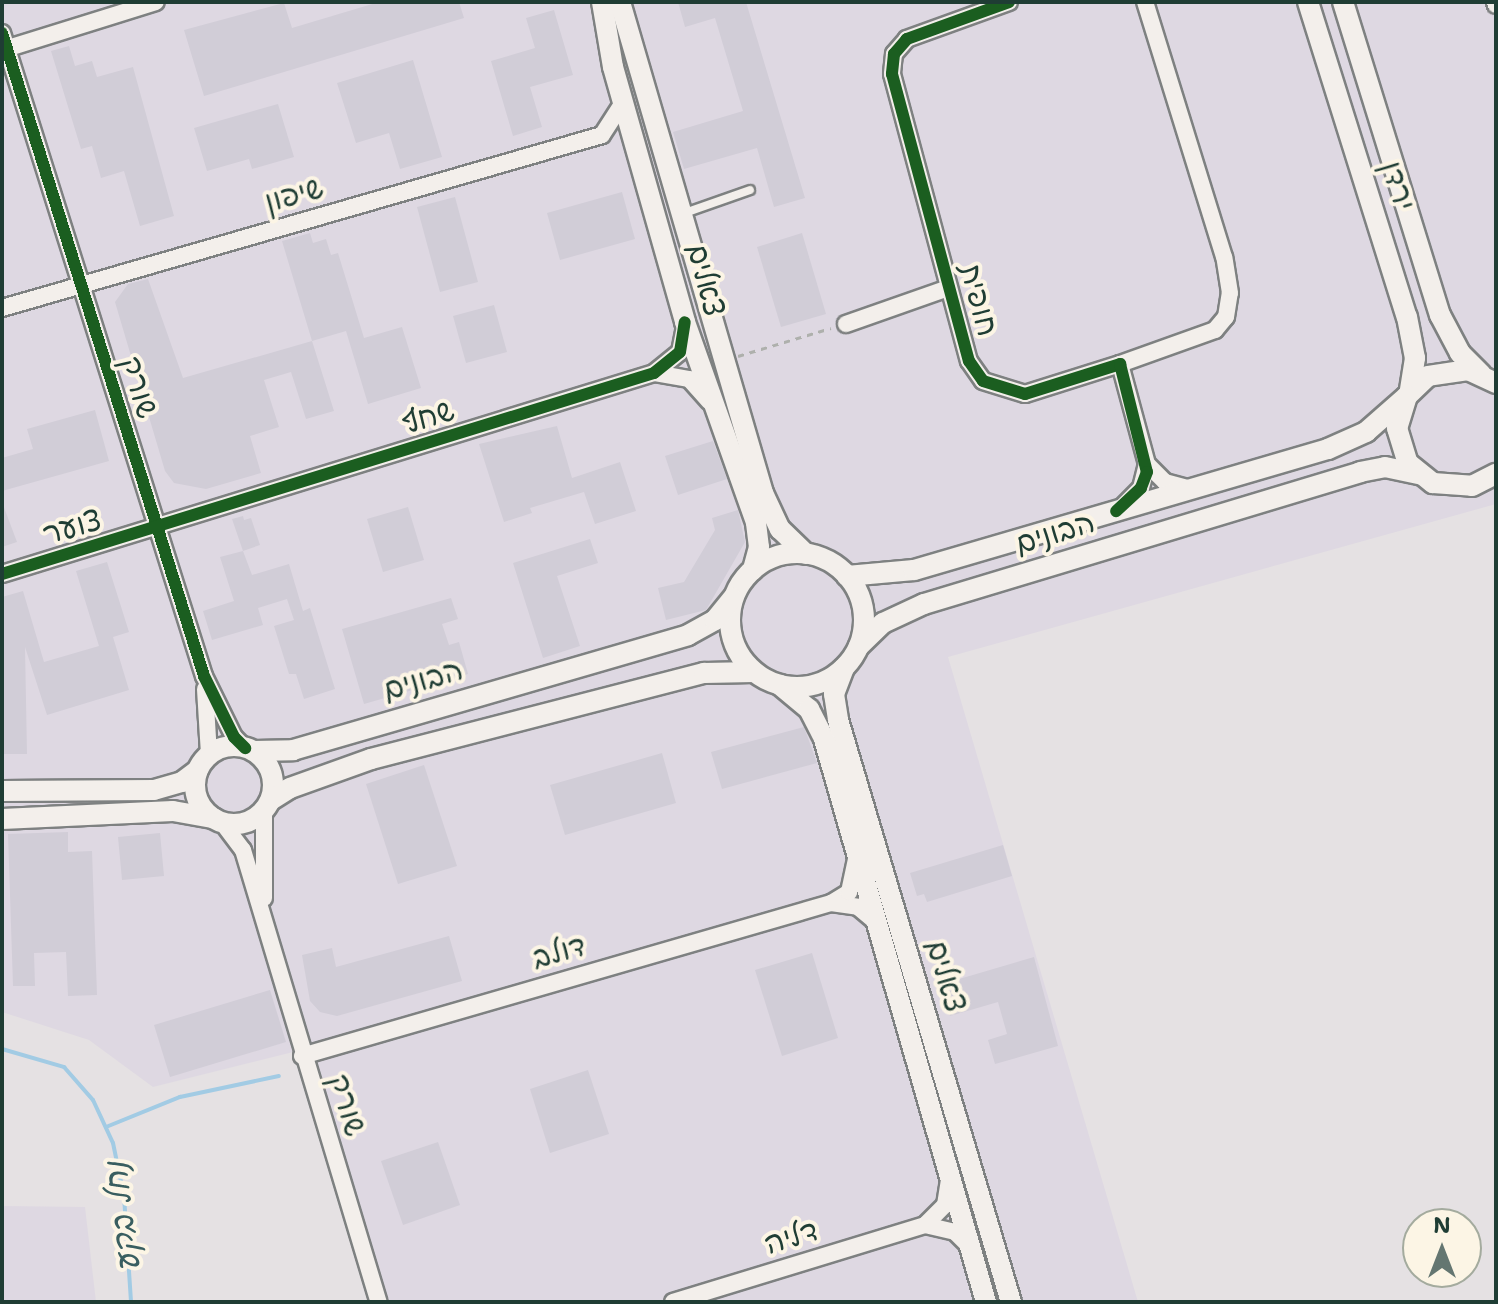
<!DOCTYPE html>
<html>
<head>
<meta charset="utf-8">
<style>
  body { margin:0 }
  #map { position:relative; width:1498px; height:1304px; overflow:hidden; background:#e5e1e3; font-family:"Shantell Sans","Playpen Sans Hebrew",sans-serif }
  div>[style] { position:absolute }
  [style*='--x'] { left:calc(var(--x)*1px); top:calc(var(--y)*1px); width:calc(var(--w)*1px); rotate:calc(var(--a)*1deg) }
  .built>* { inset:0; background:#ded8e2 }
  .stream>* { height:4px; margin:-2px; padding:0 2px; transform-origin:2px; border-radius:2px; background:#a2cbe4 }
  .building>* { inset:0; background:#d1cdd7 }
  .path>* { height:3px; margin-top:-1.5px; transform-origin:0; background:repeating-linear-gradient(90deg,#aeb0ac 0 6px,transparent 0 12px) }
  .roads { filter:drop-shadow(2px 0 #7e8181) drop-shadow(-2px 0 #7e8181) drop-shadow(0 2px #7e8181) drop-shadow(0 -2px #7e8181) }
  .service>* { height:8px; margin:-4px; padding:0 4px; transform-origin:4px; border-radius:4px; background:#f3efeb }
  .minor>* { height:16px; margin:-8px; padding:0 8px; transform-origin:8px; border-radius:8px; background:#f3efeb }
  .tertiary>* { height:20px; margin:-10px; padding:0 10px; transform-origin:10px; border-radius:10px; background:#f3efeb }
  .tertiary>.ring { margin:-10px; padding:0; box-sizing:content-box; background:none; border:20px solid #f3efeb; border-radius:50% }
  .cycleway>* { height:12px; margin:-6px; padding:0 6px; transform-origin:6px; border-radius:6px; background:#1b5e20 }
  span { translate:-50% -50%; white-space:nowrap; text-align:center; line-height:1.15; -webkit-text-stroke:8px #fcf5e5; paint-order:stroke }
  .street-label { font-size:30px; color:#1f3d34 }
  .water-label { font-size:32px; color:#395e60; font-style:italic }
  .frame { position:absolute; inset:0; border:4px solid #1f3d34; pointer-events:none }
  .north { position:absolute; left:1402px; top:1208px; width:80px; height:80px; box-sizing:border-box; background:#fcf5e5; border:2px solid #a4ab9e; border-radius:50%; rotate:0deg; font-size:22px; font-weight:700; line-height:32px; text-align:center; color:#1f3d34 }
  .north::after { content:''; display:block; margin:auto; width:28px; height:36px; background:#647671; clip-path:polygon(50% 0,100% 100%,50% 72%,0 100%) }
</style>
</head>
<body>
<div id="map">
  <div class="built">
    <div style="clip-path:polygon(2px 2px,1496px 2px,1496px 504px,948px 657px,1138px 1302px,368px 1302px,293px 1052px,153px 1087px,89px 1040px,2px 1012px)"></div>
    <div style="clip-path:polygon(2px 1206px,85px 1207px,96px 1302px,2px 1302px)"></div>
  </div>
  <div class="stream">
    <div style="--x:2;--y:1049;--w:65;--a:16.2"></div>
    <div style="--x:64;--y:1067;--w:44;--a:48.7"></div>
    <div style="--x:93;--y:1100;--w:47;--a:65.1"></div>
    <div style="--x:113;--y:1143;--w:54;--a:78.3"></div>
    <div style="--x:124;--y:1196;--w:106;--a:86.2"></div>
    <div style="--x:106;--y:1127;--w:80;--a:-22.1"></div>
    <div style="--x:180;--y:1097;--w:101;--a:-12"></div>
  </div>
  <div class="building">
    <div style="clip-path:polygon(379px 2px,459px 2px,464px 18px,204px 96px,184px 30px,284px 3px,292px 28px)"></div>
    <div style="clip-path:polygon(678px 2px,746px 2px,805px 198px,774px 207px,757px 148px,684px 169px,673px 132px,743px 111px,715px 18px,685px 27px)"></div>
    <div style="clip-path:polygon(554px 10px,573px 75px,530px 87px,542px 127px,513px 136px,491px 61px,535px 48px,526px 18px)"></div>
    <div style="clip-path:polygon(69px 46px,75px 66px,92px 61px,97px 77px,133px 67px,174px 216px,140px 226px,124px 171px,101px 178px,92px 146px,81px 149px,51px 51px)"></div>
    <div style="clip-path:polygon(413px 60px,442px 157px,400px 169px,389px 133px,356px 143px,337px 83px)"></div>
    <div style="clip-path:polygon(278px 104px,294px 157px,252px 169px,249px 159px,207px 171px,194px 128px)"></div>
    <div style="clip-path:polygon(622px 192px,635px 239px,560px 260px,547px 213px)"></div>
    <div style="clip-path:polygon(455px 197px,478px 282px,440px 292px,417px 207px)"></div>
    <div style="clip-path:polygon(310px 233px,313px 243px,326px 239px,331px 255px,338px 253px,364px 338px,402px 327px,421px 388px,368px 404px,346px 331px,312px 341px,282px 241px)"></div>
    <div style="clip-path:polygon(802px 233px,826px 314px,781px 327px,757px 247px)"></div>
    <div style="clip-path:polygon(148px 279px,183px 378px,312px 341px,334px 411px,306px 419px,291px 372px,264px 380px,279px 427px,250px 436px,261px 473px,206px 489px,174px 483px,165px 471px,115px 302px,128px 284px)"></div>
    <div style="clip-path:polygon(494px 305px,507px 352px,466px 363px,453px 316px)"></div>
    <div style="clip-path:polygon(95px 410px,109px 461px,2px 491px,2px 458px,33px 449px,27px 429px)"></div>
    <div style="clip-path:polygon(557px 426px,572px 478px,620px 462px,636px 511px,595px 524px,584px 492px,530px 508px,532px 513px,504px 522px,479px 444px)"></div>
    <div style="clip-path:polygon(713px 441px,727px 479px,678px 495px,665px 456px)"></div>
    <div style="clip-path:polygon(2px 502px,17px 542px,2px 547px)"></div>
    <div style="clip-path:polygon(408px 507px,424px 560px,383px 572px,367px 519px)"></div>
    <div style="clip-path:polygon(738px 510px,745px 542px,706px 610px,666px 620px,658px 588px,684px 582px,715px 530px,712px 518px)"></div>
    <div style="clip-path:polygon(243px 516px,244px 520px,251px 518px,260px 545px,243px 551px,232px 519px)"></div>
    <div style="clip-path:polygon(590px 539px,598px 563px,557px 576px,580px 646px,543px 658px,513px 563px)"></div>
    <div style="clip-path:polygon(243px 551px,252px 575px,289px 564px,303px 611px,310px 608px,335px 689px,304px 699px,296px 674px,289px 674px,274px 626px,294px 620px,287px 599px,258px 608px,263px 625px,212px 640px,203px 611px,234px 601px,220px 557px)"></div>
    <div style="clip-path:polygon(107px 562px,129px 632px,113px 637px,129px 690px,47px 715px,25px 647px,27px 754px,2px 754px,2px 597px,23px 591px,44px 662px,99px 646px,76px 571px)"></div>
    <div style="clip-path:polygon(451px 598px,458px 619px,442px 624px,449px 645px,459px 642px,468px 674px,364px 704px,342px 629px)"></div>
    <div style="clip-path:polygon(804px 727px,817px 763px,722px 789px,711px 752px)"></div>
    <div style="clip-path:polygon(662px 753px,676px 803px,565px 835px,550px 785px)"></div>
    <div style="clip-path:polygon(424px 765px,457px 866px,398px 884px,366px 784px)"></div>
    <div style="clip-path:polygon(68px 832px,68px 852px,92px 851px,97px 995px,68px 996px,66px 952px,34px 953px,35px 986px,13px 986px,8px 834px)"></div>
    <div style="clip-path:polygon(160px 833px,164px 876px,122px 880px,118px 837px)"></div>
    <div style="clip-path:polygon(1003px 845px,1012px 876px,927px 902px,924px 894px,917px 896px,910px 873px)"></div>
    <div style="clip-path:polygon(449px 936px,462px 981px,337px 1016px,320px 1012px,310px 1001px,302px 955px,332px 948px,336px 967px)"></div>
    <div style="clip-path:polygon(812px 953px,838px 1038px,782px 1056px,755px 970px)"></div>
    <div style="clip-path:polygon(1034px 957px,1058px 1046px,995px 1064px,988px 1040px,1007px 1034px,998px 1002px,950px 1016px,943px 993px,951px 990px,949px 982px)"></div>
    <div style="clip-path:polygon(270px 990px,286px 1042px,170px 1077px,154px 1025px)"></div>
    <div style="clip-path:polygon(588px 1070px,609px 1134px,550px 1153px,530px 1089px)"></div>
    <div style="clip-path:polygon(438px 1142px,460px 1205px,403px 1225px,381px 1161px)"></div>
  </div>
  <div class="path">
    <div style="--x:738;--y:356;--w:97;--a:-16.8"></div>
  </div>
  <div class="roads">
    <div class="service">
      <div style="--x:682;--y:214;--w:72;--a:-19.4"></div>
    </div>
    <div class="minor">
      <div style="--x:1009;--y:2;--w:109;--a:160.1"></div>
      <div style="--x:907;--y:39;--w:20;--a:131"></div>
      <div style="--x:894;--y:54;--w:20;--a:96"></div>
      <div style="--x:892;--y:74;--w:297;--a:75"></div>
      <div style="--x:969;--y:361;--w:24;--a:55"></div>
      <div style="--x:983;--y:381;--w:44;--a:17.2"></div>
      <div style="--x:1025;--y:394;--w:100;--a:-17.5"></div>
      <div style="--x:1120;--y:364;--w:104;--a:74.9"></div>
      <div style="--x:1147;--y:464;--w:25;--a:104"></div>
      <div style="--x:1141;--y:488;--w:27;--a:135"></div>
      <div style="--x:1495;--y:2;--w:3;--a:72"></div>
      <div style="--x:2;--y:33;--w:674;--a:72.56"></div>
      <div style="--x:204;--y:676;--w:68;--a:63.8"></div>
      <div style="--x:234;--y:737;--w:16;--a:45"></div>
      <div style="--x:2;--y:50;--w:161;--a:-17.3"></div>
      <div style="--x:2;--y:308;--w:624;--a:-16.08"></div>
      <div style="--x:602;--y:135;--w:40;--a:-57.1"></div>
      <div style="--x:846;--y:324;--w:108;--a:-19.4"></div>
      <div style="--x:1120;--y:364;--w:101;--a:-19.7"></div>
      <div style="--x:1215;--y:330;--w:17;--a:-50"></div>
      <div style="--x:1226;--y:317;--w:24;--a:-81"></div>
      <div style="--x:1230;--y:293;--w:36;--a:-99"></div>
      <div style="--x:1224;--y:257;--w:267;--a:-107.2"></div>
      <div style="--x:655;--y:373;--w:35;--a:10"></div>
      <div style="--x:689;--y:379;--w:30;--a:48"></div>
      <div style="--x:1147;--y:464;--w:25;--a:45"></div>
      <div style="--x:1165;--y:482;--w:27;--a:15"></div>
      <div style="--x:2;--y:574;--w:682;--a:-17.13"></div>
      <div style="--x:654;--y:373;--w:33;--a:-39"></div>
      <div style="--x:680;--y:352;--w:25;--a:-79"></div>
      <div style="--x:205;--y:689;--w:66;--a:86.5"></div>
      <div style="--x:221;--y:821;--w:36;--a:53"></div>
      <div style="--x:243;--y:850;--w:472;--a:73.3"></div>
      <div style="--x:264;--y:898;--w:88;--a:-90"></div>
      <div style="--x:831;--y:903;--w:27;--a:8"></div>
      <div style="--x:858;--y:907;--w:23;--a:40"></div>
      <div style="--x:302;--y:1056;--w:551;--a:-16.13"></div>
      <div style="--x:831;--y:903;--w:21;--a:-31"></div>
      <div style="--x:849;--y:892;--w:35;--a:-78"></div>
      <div style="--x:925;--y:1225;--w:31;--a:13"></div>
      <div style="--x:955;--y:1232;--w:20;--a:45"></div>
      <div style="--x:673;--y:1302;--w:264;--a:-17"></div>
      <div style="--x:925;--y:1225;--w:28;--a:-45"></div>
      <div style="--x:945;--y:1205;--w:26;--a:-81"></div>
    </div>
    <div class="tertiary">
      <div style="--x:602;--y:2;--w:66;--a:80.4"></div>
      <div style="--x:613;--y:67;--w:265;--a:74.2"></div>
      <div style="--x:685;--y:322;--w:213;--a:70.5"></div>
      <div style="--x:756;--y:523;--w:24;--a:83"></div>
      <div style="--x:759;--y:547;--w:24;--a:105"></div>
      <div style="--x:620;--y:2;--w:511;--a:73.76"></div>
      <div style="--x:763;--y:493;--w:40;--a:65"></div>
      <div style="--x:780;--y:529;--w:36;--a:44"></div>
      <div style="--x:1308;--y:2;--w:330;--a:72.6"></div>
      <div style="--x:1407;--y:317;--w:42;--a:79"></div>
      <div style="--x:1415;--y:358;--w:33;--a:99"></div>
      <div style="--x:1343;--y:2;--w:328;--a:72.8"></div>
      <div style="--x:1440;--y:315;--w:43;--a:62.2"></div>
      <div style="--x:1460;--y:353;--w:30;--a:45"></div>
      <div style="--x:1496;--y:383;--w:31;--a:-155"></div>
      <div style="--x:1468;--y:370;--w:40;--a:171.5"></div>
      <div style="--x:1428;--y:376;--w:29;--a:136"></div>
      <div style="--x:1407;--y:396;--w:34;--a:107"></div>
      <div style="--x:1397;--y:428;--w:37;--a:73"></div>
      <div style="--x:1408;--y:463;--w:32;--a:39"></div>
      <div style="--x:1433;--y:483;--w:39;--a:4"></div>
      <div style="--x:1472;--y:486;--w:27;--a:-27"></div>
      <div class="ring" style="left:730px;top:553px;width:114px;height:114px"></div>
      <div style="--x:847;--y:576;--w:67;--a:-5.1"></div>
      <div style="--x:914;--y:570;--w:431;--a:-16.3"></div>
      <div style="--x:1328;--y:449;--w:42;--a:-24.1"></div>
      <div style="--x:1366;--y:432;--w:55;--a:-41.3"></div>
      <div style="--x:859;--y:646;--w:33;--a:-44"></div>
      <div style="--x:883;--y:623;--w:45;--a:-24.9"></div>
      <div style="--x:924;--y:604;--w:456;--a:-16.8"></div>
      <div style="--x:1360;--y:472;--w:25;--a:-11"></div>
      <div style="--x:1385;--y:467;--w:35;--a:12"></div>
      <div style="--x:844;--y:668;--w:28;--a:111"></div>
      <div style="--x:834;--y:694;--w:26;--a:81"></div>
      <div style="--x:838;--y:720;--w:607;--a:73.45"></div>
      <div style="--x:780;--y:685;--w:38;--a:40"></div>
      <div style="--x:809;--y:709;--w:34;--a:63"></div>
      <div style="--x:824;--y:739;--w:586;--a:73.95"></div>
      <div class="ring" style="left:195px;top:746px;width:58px;height:58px"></div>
      <div style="--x:254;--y:751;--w:39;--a:-1"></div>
      <div style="--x:293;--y:750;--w:411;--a:-16.2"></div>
      <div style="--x:688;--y:635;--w:31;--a:-29"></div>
      <div style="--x:715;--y:620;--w:28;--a:-51"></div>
      <div style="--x:2;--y:791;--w:152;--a:-0.4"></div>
      <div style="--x:154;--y:790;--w:29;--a:-16"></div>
      <div style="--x:182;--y:782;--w:20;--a:-37"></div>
      <div style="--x:271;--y:800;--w:22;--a:-32"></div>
      <div style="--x:290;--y:788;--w:86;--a:-19.7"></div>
      <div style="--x:371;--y:759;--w:344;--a:-14.5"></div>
      <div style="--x:704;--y:673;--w:50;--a:-1.1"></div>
      <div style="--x:2;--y:819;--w:171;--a:-2.7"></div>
      <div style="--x:173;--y:811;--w:41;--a:9.9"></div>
    </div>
  </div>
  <div class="cycleway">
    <div style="--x:1009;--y:2;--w:109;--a:160.1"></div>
    <div style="--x:907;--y:39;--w:20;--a:131"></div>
    <div style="--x:894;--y:54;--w:20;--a:96"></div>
    <div style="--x:892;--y:74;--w:297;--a:75"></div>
    <div style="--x:969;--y:361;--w:24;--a:55"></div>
    <div style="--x:983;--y:381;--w:44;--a:17.2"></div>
    <div style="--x:1025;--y:394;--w:100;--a:-17.5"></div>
    <div style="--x:1120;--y:364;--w:111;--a:76"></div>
    <div style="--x:1147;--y:472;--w:17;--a:111"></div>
    <div style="--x:1141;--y:488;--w:34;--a:137"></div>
    <div style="--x:2;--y:33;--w:674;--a:72.56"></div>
    <div style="--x:204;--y:676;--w:68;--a:63.8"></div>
    <div style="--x:234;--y:737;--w:16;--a:45"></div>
    <div style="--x:2;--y:574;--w:682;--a:-17.13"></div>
    <div style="--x:654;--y:373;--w:33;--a:-39"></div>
    <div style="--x:680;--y:352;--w:30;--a:-81"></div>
  </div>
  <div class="street-label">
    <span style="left:1398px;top:186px;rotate:72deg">ירדן</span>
    <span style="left:294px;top:195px;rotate:-16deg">שיפון</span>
    <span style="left:706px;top:280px;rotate:75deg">צאלים</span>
    <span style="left:979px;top:300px;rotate:75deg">חופית</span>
    <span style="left:139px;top:387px;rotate:73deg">שורק</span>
    <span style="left:428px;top:417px;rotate:-17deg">שחף</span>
    <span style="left:72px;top:527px;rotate:-16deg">צוער</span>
    <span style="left:1055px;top:533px;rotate:-17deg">הבונים</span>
    <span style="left:423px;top:680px;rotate:-16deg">הבונים</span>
    <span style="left:559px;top:952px;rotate:-16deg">דולב</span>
    <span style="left:946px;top:976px;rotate:73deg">צאלים</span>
    <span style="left:347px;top:1105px;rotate:73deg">שורק</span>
    <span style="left:791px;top:1237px;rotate:-17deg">דליה</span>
  </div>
  <div class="water-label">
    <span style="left:122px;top:1217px;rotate:-97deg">נחל בקע</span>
  </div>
  <div class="frame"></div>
  <div class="north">N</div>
</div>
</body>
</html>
